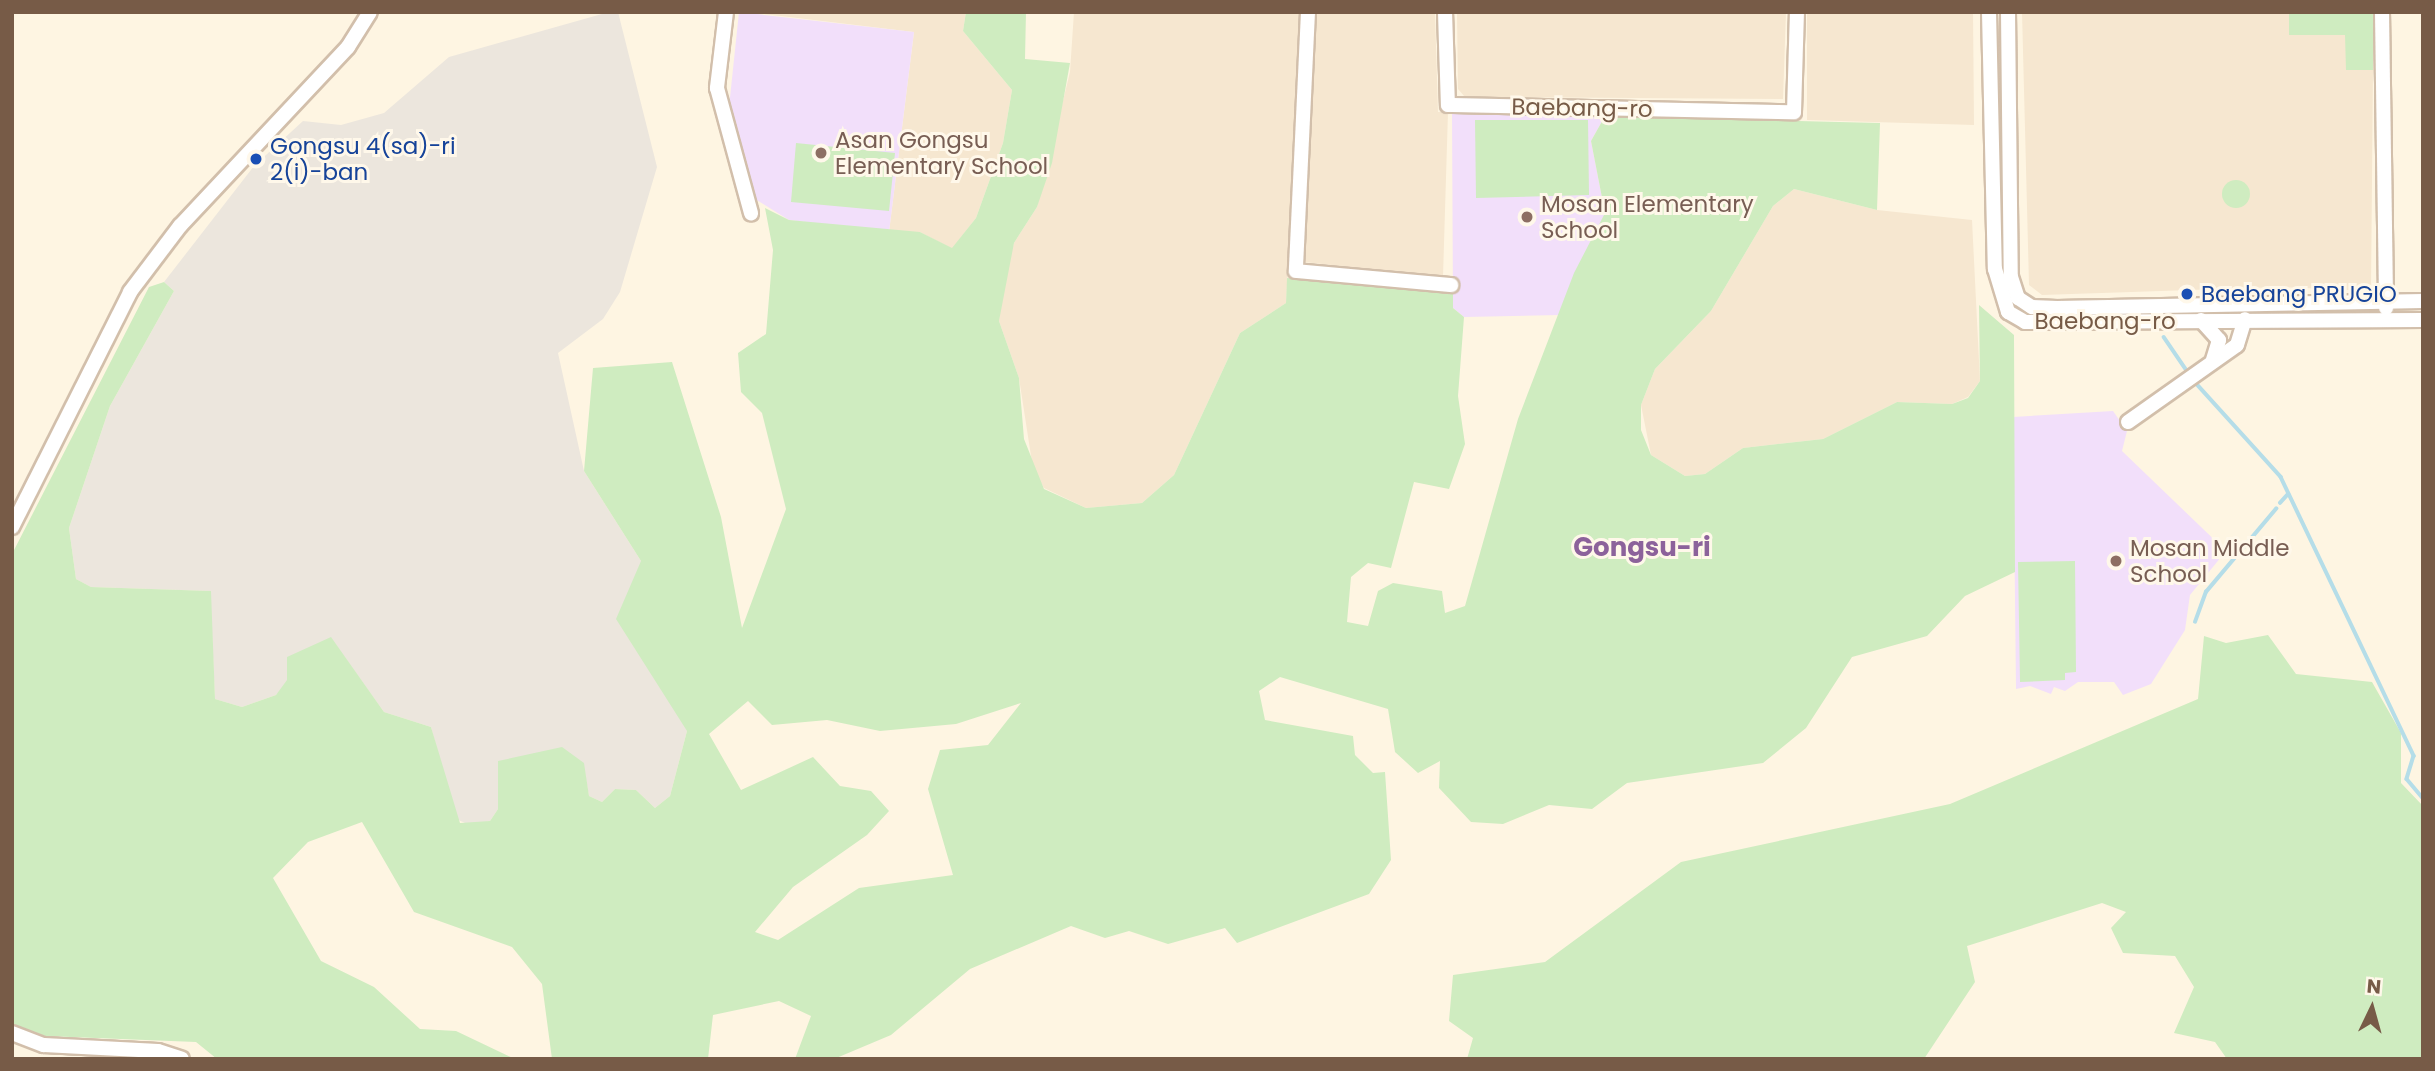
<!DOCTYPE html>
<html>
<head>
<meta charset="utf-8">
<style>
  body { margin:0 }
  #map { position:relative; width:2435px; height:1071px; overflow:hidden; background:#fef5e2; font-family:Poppins,sans-serif }
  div>[style] { position:absolute }
  [style*='--x'] { left:calc(var(--x)*1px); top:calc(var(--y)*1px); width:calc(var(--w)*1px); rotate:calc(var(--a)*1deg) }
  .residential>* { inset:0; background:#f6e7d0 }
  .industrial>* { inset:0; background:#ece6dd }
  .education>* { inset:0; background:#f2dffa }
  .green>* { inset:0; background:#cfecc0 }
  .round { border-radius:50% }
  .stream>* { height:3.5px; margin:-1.75px; padding:0 1.75px; transform-origin:1.75px; border-radius:1.75px; background:#b5dde8 }
  .roads { filter:drop-shadow(2px 0 #d2bfab) drop-shadow(-2px 0 #d2bfab) drop-shadow(0 2px #d2bfab) drop-shadow(0 -2px #d2bfab) }
  .minor>* { height:14px; margin:-7px; padding:0 7px; transform-origin:7px; border-radius:7px; background:#fff }
  .dots>* { width:19px; height:19px; translate:-50% -50%; box-sizing:border-box; border:4px solid #fff8ea; border-radius:50% }
  span { translate:-50% -50%; white-space:nowrap; text-align:center; line-height:1.15; -webkit-text-stroke:6px #fff8ea; paint-order:stroke }
  .street-label { font-size:23px; color:#775b47 }
  .education-label { font-size:23px; color:#785e54 }
  .left { translate:0 -50%; text-align:left }
  .transit-label { font-size:23px; color:#164399 }
  .quarter-label { font-size:26px; color:#8c629b; font-weight:700 }
  .frame { position:absolute; inset:0; border:14px solid #775b47; pointer-events:none }
  .north { position:absolute; left:2337px; top:973px; width:70px; height:70px; -webkit-text-stroke:5px #fff8ea; paint-order:stroke; rotate:5deg; font-size:19px; font-weight:700; line-height:28px; text-align:center; color:#775b47 }
  .north::after { content:''; display:block; margin:auto; width:24px; height:32px; background:#775b47; clip-path:polygon(50% 0,100% 100%,50% 72%,0 100%) }
</style>
</head>
<body>
<div id="map">
  <div class="residential">
    <div style="clip-path:polygon(747px 12px,966px 12px,963px 31px,1012px 90px,1003px 143px,976px 218px,952px 249px,920px 232px,889px 232px,914px 32px)"></div>
    <div style="clip-path:polygon(1074px 12px,1302px 12px,1286px 303px,1240px 333px,1174px 475px,1142px 503px,1086px 508px,1044px 488px,1033px 469px,1019px 378px,999px 321px,1002px 281px,1014px 243px,1037px 207px,1070px 72px)"></div>
    <div style="clip-path:polygon(1317px 12px,1435px 12px,1438px 112px,1448px 112px,1443px 277px,1304px 262px)"></div>
    <div style="clip-path:polygon(1457px 12px,1786px 12px,1783px 99px,1465px 97px,1458px 89px)"></div>
    <div style="clip-path:polygon(1807px 12px,1973px 12px,1974px 125px,1807px 120px)"></div>
    <div style="clip-path:polygon(2022px 12px,2289px 12px,2289px 35px,2346px 35px,2346px 70px,2373px 70px,2371px 291px,2280px 287px,2042px 295px,2029px 285px)"></div>
    <div style="clip-path:polygon(1794px 189px,1877px 210px,1972px 220px,1980px 381px,1968px 397px,1952px 404px,1897px 402px,1823px 439px,1743px 448px,1705px 474px,1685px 476px,1651px 455px,1641px 405px,1655px 369px,1711px 311px,1773px 206px)"></div>
  </div>
  <div class="industrial">
    <div style="clip-path:polygon(609px 12px,618px 12px,657px 167px,620px 292px,603px 319px,558px 353px,584px 471px,641px 561px,687px 731px,670px 796px,655px 808px,636px 790px,615px 789px,602px 802px,589px 796px,583px 763px,499px 761px,498px 809px,490px 821px,472px 826px,456px 819px,431px 727px,384px 712px,331px 638px,276px 695px,242px 707px,215px 699px,210px 591px,91px 587px,76px 579px,69px 528px,110px 406px,174px 291px,164px 282px,254px 166px,303px 121px,341px 125px,384px 113px,449px 57px)"></div>
  </div>
  <div class="education">
    <div style="clip-path:polygon(739px 12px,914px 32px,889px 232px,789px 220px,755px 199px,729px 107px)"></div>
    <div style="clip-path:polygon(1452px 112px,1605px 116px,1591px 141px,1605px 213px,1560px 315px,1464px 317px,1453px 308px)"></div>
    <div style="clip-path:polygon(2113px 411px,2127px 431px,2122px 451px,2226px 551px,2190px 595px,2185px 630px,2151px 684px,2123px 695px,2114px 682px,2078px 682px,2065px 691px,2054px 687px,2051px 694px,2030px 686px,2016px 689px,2013px 417px)"></div>
  </div>
  <div class="green">
    <div style="clip-path:polygon(evenodd,966px 12px,1026px 12px,1025px 59px,1070px 63px,1052px 163px,1037px 207px,1014px 243px,999px 321px,1019px 378px,1024px 439px,1044px 489px,1086px 508px,1142px 503px,1174px 475px,1240px 333px,1286px 303px,1287px 278px,1453px 294px,1453px 308px,1464px 317px,1458px 396px,1465px 444px,1449px 489px,1414px 482px,1391px 568px,1368px 563px,1351px 577px,1347px 622px,1368px 626px,1378px 591px,1393px 583px,1442px 591px,1445px 613px,1465px 606px,1518px 419px,1574px 273px,1605px 213px,1591px 141px,1605px 116px,1880px 123px,1877px 210px,1794px 189px,1773px 206px,1711px 311px,1655px 369px,1641px 405px,1641px 430px,1651px 455px,1685px 476px,1705px 474px,1743px 448px,1823px 439px,1897px 402px,1952px 404px,1968px 398px,1980px 381px,1979px 305px,2014px 335px,2015px 572px,1965px 596px,1927px 636px,1852px 657px,1806px 728px,1763px 763px,1627px 783px,1592px 809px,1549px 805px,1503px 824px,1471px 822px,1439px 788px,1440px 761px,1418px 773px,1395px 752px,1388px 709px,1280px 677px,1259px 691px,1265px 720px,1353px 736px,1355px 755px,1373px 773px,1385px 772px,1391px 860px,1369px 894px,1237px 943px,1225px 928px,1168px 944px,1129px 931px,1105px 938px,1071px 926px,970px 969px,891px 1035px,834px 1059px,795px 1059px,811px 1016px,779px 1001px,713px 1015px,708px 1059px,552px 1059px,542px 984px,512px 947px,414px 912px,362px 822px,308px 842px,273px 878px,321px 961px,374px 987px,420px 1029px,456px 1031px,515px 1059px,217px 1059px,196px 1042px,45px 1036px,12px 1026px,12px 554px,149px 287px,164px 282px,174px 291px,110px 406px,69px 528px,76px 579px,91px 587px,211px 591px,215px 699px,242px 707px,276px 695px,287px 680px,287px 657px,331px 637px,384px 712px,431px 727px,460px 823px,490px 821px,498px 809px,498px 761px,562px 747px,584px 763px,589px 796px,602px 802px,615px 789px,636px 790px,655px 808px,670px 796px,687px 731px,616px 619px,641px 561px,584px 471px,593px 368px,672px 362px,721px 517px,742px 628px,786px 509px,762px 413px,741px 392px,738px 353px,766px 334px,773px 250px,765px 208px,789px 220px,920px 232px,952px 248px,976px 218px,1003px 143px,1012px 90px,963px 31px,966px 12px,748px 701px,772px 725px,827px 720px,880px 731px,956px 724px,1021px 703px,988px 745px,940px 750px,928px 789px,953px 875px,859px 888px,778px 940px,755px 932px,793px 887px,867px 835px,889px 811px,871px 791px,840px 786px,813px 757px,741px 790px,709px 734px,748px 701px)"></div>
    <div style="clip-path:polygon(2289px 12px,2373px 12px,2373px 70px,2346px 70px,2345px 35px,2289px 35px)"></div>
    <div style="clip-path:polygon(1475px 120px,1588px 120px,1589px 195px,1476px 198px)"></div>
    <div style="clip-path:polygon(796px 143px,895px 153px,889px 211px,791px 202px)"></div>
    <div class="round" style="left:2222px;top:180px;width:28px;height:28px"></div>
    <div style="clip-path:polygon(2075px 561px,2076px 672px,2065px 673px,2065px 680px,2020px 682px,2018px 562px)"></div>
    <div style="clip-path:polygon(2268px 635px,2296px 674px,2372px 682px,2401px 733px,2401px 783px,2423px 806px,2423px 1059px,2227px 1059px,2215px 1042px,2174px 1033px,2194px 987px,2175px 956px,2123px 953px,2111px 928px,2126px 912px,2102px 903px,1967px 946px,1975px 982px,1924px 1059px,1467px 1059px,1473px 1038px,1449px 1021px,1453px 975px,1545px 962px,1681px 862px,1950px 804px,2198px 699px,2204px 636px,2226px 643px)"></div>
  </div>
  <div class="stream">
    <div style="--x:2164;--y:337;--w:46;--a:55.6"></div>
    <div style="--x:2195;--y:382;--w:128;--a:47.8"></div>
    <div style="--x:2281;--y:477;--w:309;--a:64.5"></div>
    <div style="--x:2414;--y:756;--w:24;--a:107"></div>
    <div style="--x:2407;--y:779;--w:25;--a:50"></div>
    <div style="--x:2280;--y:503;--w:12;--a:-48"></div>
    <div style="--x:2195;--y:622;--w:32;--a:-70"></div>
    <div style="--x:2206;--y:592;--w:109;--a:-49.9"></div>
  </div>
  <div class="roads">
    <div class="minor">
      <div style="--x:726;--y:12;--w:77;--a:96.8"></div>
      <div style="--x:717;--y:88;--w:130;--a:74.8"></div>
      <div style="--x:1308;--y:12;--w:259;--a:92.7"></div>
      <div style="--x:1296;--y:271;--w:156;--a:5.2"></div>
      <div style="--x:1445;--y:12;--w:93;--a:88.2"></div>
      <div style="--x:1448;--y:105;--w:346;--a:1.2"></div>
      <div style="--x:1794;--y:112;--w:100;--a:-88.3"></div>
      <div style="--x:1989;--y:12;--w:257;--a:88.7"></div>
      <div style="--x:1995;--y:269;--w:45;--a:73.2"></div>
      <div style="--x:2008;--y:312;--w:20;--a:30"></div>
      <div style="--x:2025;--y:322;--w:398;--a:-0.3"></div>
      <div style="--x:2008;--y:12;--w:265;--a:89.4"></div>
      <div style="--x:2011;--y:277;--w:22;--a:72"></div>
      <div style="--x:2018;--y:298;--w:17;--a:33"></div>
      <div style="--x:2032;--y:307;--w:25;--a:2"></div>
      <div style="--x:2057;--y:308;--w:366;--a:-1.1"></div>
      <div style="--x:2382;--y:12;--w:296;--a:89.2"></div>
      <div style="--x:2201;--y:320;--w:27;--a:48"></div>
      <div style="--x:2219;--y:340;--w:21;--a:107"></div>
      <div style="--x:2128;--y:422;--w:133;--a:-35.2"></div>
      <div style="--x:2237;--y:345;--w:27;--a:-73"></div>
      <div style="--x:12;--y:527;--w:263;--a:-63.3"></div>
      <div style="--x:130;--y:292;--w:83;--a:-52.9"></div>
      <div style="--x:180;--y:226;--w:245;--a:-46.8"></div>
      <div style="--x:348;--y:47;--w:41;--a:-57.8"></div>
      <div style="--x:12;--y:1033;--w:34;--a:21"></div>
      <div style="--x:44;--y:1045;--w:114;--a:3"></div>
      <div style="--x:158;--y:1051;--w:25;--a:18"></div>
    </div>
  </div>
  <div class="dots">
    <div style="left:821px;top:153px;background:#8d6e63"></div>
    <div style="left:256px;top:159px;background:#1a4fb4"></div>
    <div style="left:1527px;top:217px;background:#8d6e63"></div>
    <div style="left:2187px;top:294px;background:#1a4fb4"></div>
    <div style="left:2116px;top:561px;background:#8d6e63"></div>
  </div>
  <div class="street-label">
    <span style="left:1582px;top:108px;rotate:1deg">Baebang-ro</span>
    <span style="left:2105px;top:321px">Baebang-ro</span>
  </div>
  <div class="education-label">
    <span class="left" style="left:835px;top:153px">Asan Gongsu<br>Elementary School</span>
    <span class="left" style="left:1541px;top:217px">Mosan Elementary<br>School</span>
    <span class="left" style="left:2130px;top:561px">Mosan Middle<br>School</span>
  </div>
  <div class="transit-label">
    <span class="left" style="left:270px;top:159px">Gongsu 4(sa)-ri<br>2(i)-ban</span>
    <span class="left" style="left:2201px;top:294px">Baebang PRUGIO</span>
  </div>
  <div class="quarter-label">
    <span style="left:1642px;top:548px">Gongsu-ri</span>
  </div>
  <div class="frame"></div>
  <div class="north">N</div>
</div>
</body>
</html>
